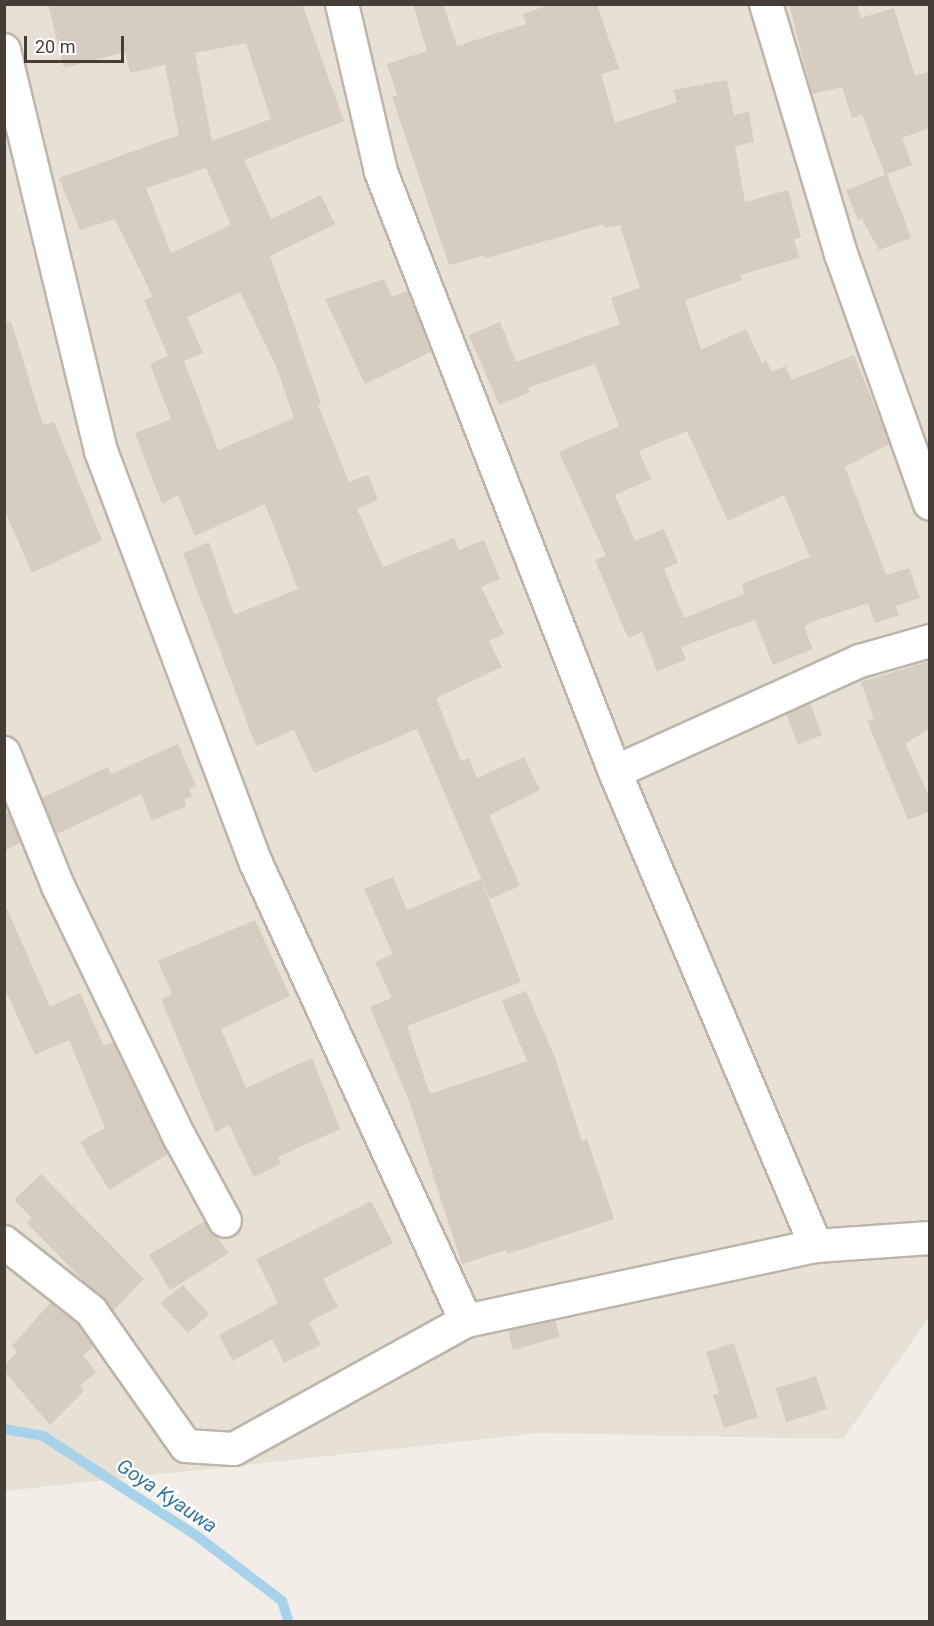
<!DOCTYPE html>
<html>
<head>
<meta charset="utf-8">
<style>
  body { margin:0 }
  #map { position:relative; width:934px; height:1626px; overflow:hidden; background:#f2eee7; font-family:Roboto,sans-serif }
  div>[style] { position:absolute }
  [style*='--x'] { left:calc(var(--x)*1px); top:calc(var(--y)*1px); width:calc(var(--w)*1px); rotate:calc(var(--a)*1deg) }
  .residential>* { inset:0; background:#e6e0d5 }
  .stream>* { height:10px; margin:-5px; padding:0 5px; transform-origin:5px; border-radius:5px; background:#a7d2ea }
  .building>* { inset:0; background:#d6ccc0 }
  .roads { filter:drop-shadow(2px 0 #bdb5aa) drop-shadow(-2px 0 #bdb5aa) drop-shadow(0 2px #bdb5aa) drop-shadow(0 -2px #bdb5aa) }
  .street>* { height:32px; margin:-16px; padding:0 16px; transform-origin:16px; border-radius:16px; background:#fff }
  span { translate:-50% -50%; white-space:nowrap; text-align:center; line-height:1.15; -webkit-text-stroke:4.5px #fff; paint-order:stroke }
  .water-label { font-size:20px; color:#3679a0; font-style:italic }
  .frame { position:absolute; inset:0; border:6px solid #443e36; pointer-events:none }
  .scale { position:absolute; left:24px; top:36px; width:100px; height:27px; box-sizing:border-box; border:3px solid #443e36; border-top:0; padding-left:8px; font-size:18px; line-height:21px; white-space:nowrap; color:#443e36; -webkit-text-stroke:4px #fff; paint-order:stroke }
</style>
</head>
<body>
<div id="map">
  <div class="residential">
    <div style="clip-path:polygon(4px 5px,929px 5px,929px 1317px,843px 1439px,539px 1433px,5px 1491px)"></div>
  </div>
  <div class="stream">
    <div style="--x:4;--y:1429;--w:40;--a:10"></div>
    <div style="--x:43;--y:1436;--w:184;--a:33"></div>
    <div style="--x:197;--y:1536;--w:107;--a:37.4"></div>
    <div style="--x:282;--y:1601;--w:22;--a:72"></div>
  </div>
  <div class="building">
    <div style="clip-path:polygon(evenodd,48px 4px,302px 4px,344px 121px,244px 160px,271px 219px,321px 195px,335px 224px,270px 256px,321px 403px,318px 405px,349px 482px,368px 475px,378px 500px,357px 509px,383px 567px,454px 538px,459px 550px,484px 540px,500px 579px,481px 587px,504px 634px,489px 641px,502px 667px,436px 698px,461px 761px,469px 758px,477px 778px,524px 757px,540px 790px,489px 815px,520px 886px,490px 899px,417px 729px,314px 773px,294px 730px,256px 746px,183px 553px,209px 542px,234px 615px,298px 589px,265px 504px,195px 536px,178px 495px,162px 504px,135px 433px,171px 419px,150px 364px,168px 356px,144px 300px,153px 297px,115px 219px,80px 230px,59px 178px,179px 135px,165px 65px,130px 73px,125px 52px,64px 68px,48px 4px,246px 43px,271px 119px,212px 141px,195px 53px,246px 43px,48px 4px,206px 168px,231px 225px,171px 253px,146px 188px,206px 168px,48px 4px,240px 292px,276px 366px,294px 418px,218px 450px,184px 361px,203px 353px,187px 317px,240px 292px)"></div>
    <div style="clip-path:polygon(evenodd,413px 4px,443px 4px,457px 46px,526px 24px,523px 14px,552px 4px,597px 4px,619px 69px,601px 74px,615px 123px,677px 102px,673px 90px,727px 80px,734px 115px,749px 112px,754px 142px,735px 146px,745px 202px,788px 190px,801px 237px,794px 239px,799px 258px,740px 275px,742px 280px,685px 300px,701px 350px,746px 329px,762px 363px,766px 361px,772px 372px,785px 366px,792px 380px,854px 355px,890px 444px,845px 467px,886px 575px,909px 568px,920px 598px,896px 606px,899px 615px,875px 623px,868px 603px,811px 622px,804px 627px,813px 649px,773px 665px,755px 620px,681px 647px,686px 660px,657px 671px,642px 632px,628px 638px,595px 560px,606px 556px,559px 452px,619px 426px,595px 364px,528px 388px,530px 392px,499px 405px,469px 335px,500px 322px,516px 362px,620px 324px,611px 298px,640px 288px,620px 225px,605px 228px,604px 224px,486px 258px,485px 255px,449px 265px,392px 97px,397px 95px,387px 64px,427px 51px,413px 4px,687px 431px,728px 521px,784px 495px,810px 557px,742px 584px,744px 594px,684px 618px,664px 569px,678px 563px,664px 529px,635px 541px,615px 495px,651px 479px,639px 451px,687px 431px)"></div>
    <div style="clip-path:polygon(789px 4px,857px 4px,861px 18px,894px 8px,915px 76px,930px 71px,930px 128px,902px 138px,912px 165px,885px 175px,862px 114px,852px 118px,842px 87px,812px 94px)"></div>
    <div style="clip-path:polygon(887px 174px,911px 238px,879px 250px,862px 219px,858px 220px,846px 190px)"></div>
    <div style="clip-path:polygon(384px 279px,392px 297px,407px 291px,432px 351px,365px 384px,325px 299px)"></div>
    <div style="clip-path:polygon(11px 321px,43px 425px,54px 422px,102px 540px,32px 573px,4px 509px,4px 322px)"></div>
    <div style="clip-path:polygon(930px 661px,930px 729px,905px 743px,930px 799px,930px 811px,908px 820px,867px 721px,874px 719px,861px 682px)"></div>
    <div style="clip-path:polygon(810px 703px,822px 735px,798px 745px,786px 714px)"></div>
    <div style="clip-path:polygon(178px 744px,196px 786px,189px 789px,192px 796px,184px 800px,186px 806px,152px 821px,141px 794px,57px 834px,42px 798px,108px 767px,111px 774px)"></div>
    <div style="clip-path:polygon(9px 812px,21px 842px,4px 851px,4px 814px)"></div>
    <div style="clip-path:polygon(393px 877px,407px 910px,481px 879px,521px 982px,407px 1026px,430px 1094px,527px 1061px,502px 1001px,526px 991px,555px 1058px,582px 1141px,587px 1139px,614px 1219px,507px 1254px,506px 1250px,462px 1264px,409px 1101px,370px 1007px,392px 998px,375px 962px,393px 954px,364px 889px)"></div>
    <div style="clip-path:polygon(4px 902px,50px 1007px,80px 993px,104px 1046px,114px 1042px,168px 1154px,109px 1190px,80px 1142px,105px 1128px,69px 1040px,35px 1055px,4px 987px)"></div>
    <div style="clip-path:polygon(255px 920px,290px 996px,221px 1029px,246px 1088px,312px 1058px,340px 1129px,278px 1157px,281px 1164px,254px 1177px,229px 1125px,216px 1132px,161px 999px,172px 994px,158px 961px)"></div>
    <div style="clip-path:polygon(41px 1174px,144px 1279px,113px 1311px,27px 1223px,32px 1218px,14px 1200px)"></div>
    <div style="clip-path:polygon(371px 1201px,393px 1243px,323px 1279px,338px 1307px,309px 1322px,321px 1345px,284px 1363px,272px 1339px,233px 1361px,219px 1335px,278px 1303px,256px 1259px)"></div>
    <div style="clip-path:polygon(205px 1221px,229px 1253px,170px 1290px,149px 1255px)"></div>
    <div style="clip-path:polygon(183px 1285px,209px 1314px,188px 1333px,160px 1303px)"></div>
    <div style="clip-path:polygon(51px 1302px,78px 1323px,94px 1346px,83px 1356px,96px 1372px,80px 1386px,84px 1391px,50px 1425px,4px 1371px,4px 1365px,18px 1352px,12px 1346px)"></div>
    <div style="clip-path:polygon(555px 1320px,560px 1337px,513px 1350px,508px 1330px)"></div>
    <div style="clip-path:polygon(734px 1343px,758px 1417px,724px 1428px,713px 1395px,719px 1393px,706px 1352px)"></div>
    <div style="clip-path:polygon(816px 1376px,827px 1409px,786px 1422px,776px 1388px)"></div>
  </div>
  <div class="roads">
    <div class="street">
      <div style="--x:342;--y:4;--w:172;--a:76.9"></div>
      <div style="--x:381;--y:172;--w:644;--a:68.69"></div>
      <div style="--x:615;--y:772;--w:515;--a:67.02"></div>
      <div style="--x:766;--y:4;--w:261;--a:73.3"></div>
      <div style="--x:841;--y:254;--w:265;--a:70.4"></div>
      <div style="--x:4;--y:50;--w:413;--a:76.4"></div>
      <div style="--x:101;--y:451;--w:440;--a:69.4"></div>
      <div style="--x:256;--y:863;--w:504;--a:65.37"></div>
      <div style="--x:4;--y:753;--w:144;--a:67.9"></div>
      <div style="--x:58;--y:886;--w:280;--a:64.2"></div>
      <div style="--x:180;--y:1138;--w:94;--a:61.5"></div>
      <div style="--x:615;--y:772;--w:269;--a:-24.4"></div>
      <div style="--x:860;--y:661;--w:73;--a:-15.9"></div>
      <div style="--x:4;--y:1242;--w:111;--a:38.4"></div>
      <div style="--x:91;--y:1311;--w:165;--a:54.9"></div>
      <div style="--x:186;--y:1446;--w:48;--a:3.6"></div>
      <div style="--x:234;--y:1449;--w:265;--a:-28.9"></div>
      <div style="--x:466;--y:1321;--w:358;--a:-12.1"></div>
      <div style="--x:816;--y:1246;--w:114;--a:-4"></div>
    </div>
  </div>
  <div class="water-label">
    <span style="left:167px;top:1496px;rotate:34deg">Goya Kyauwa</span>
  </div>
  <div class="frame"></div>
  <div class="scale">20 m</div>
</div>
</body>
</html>
